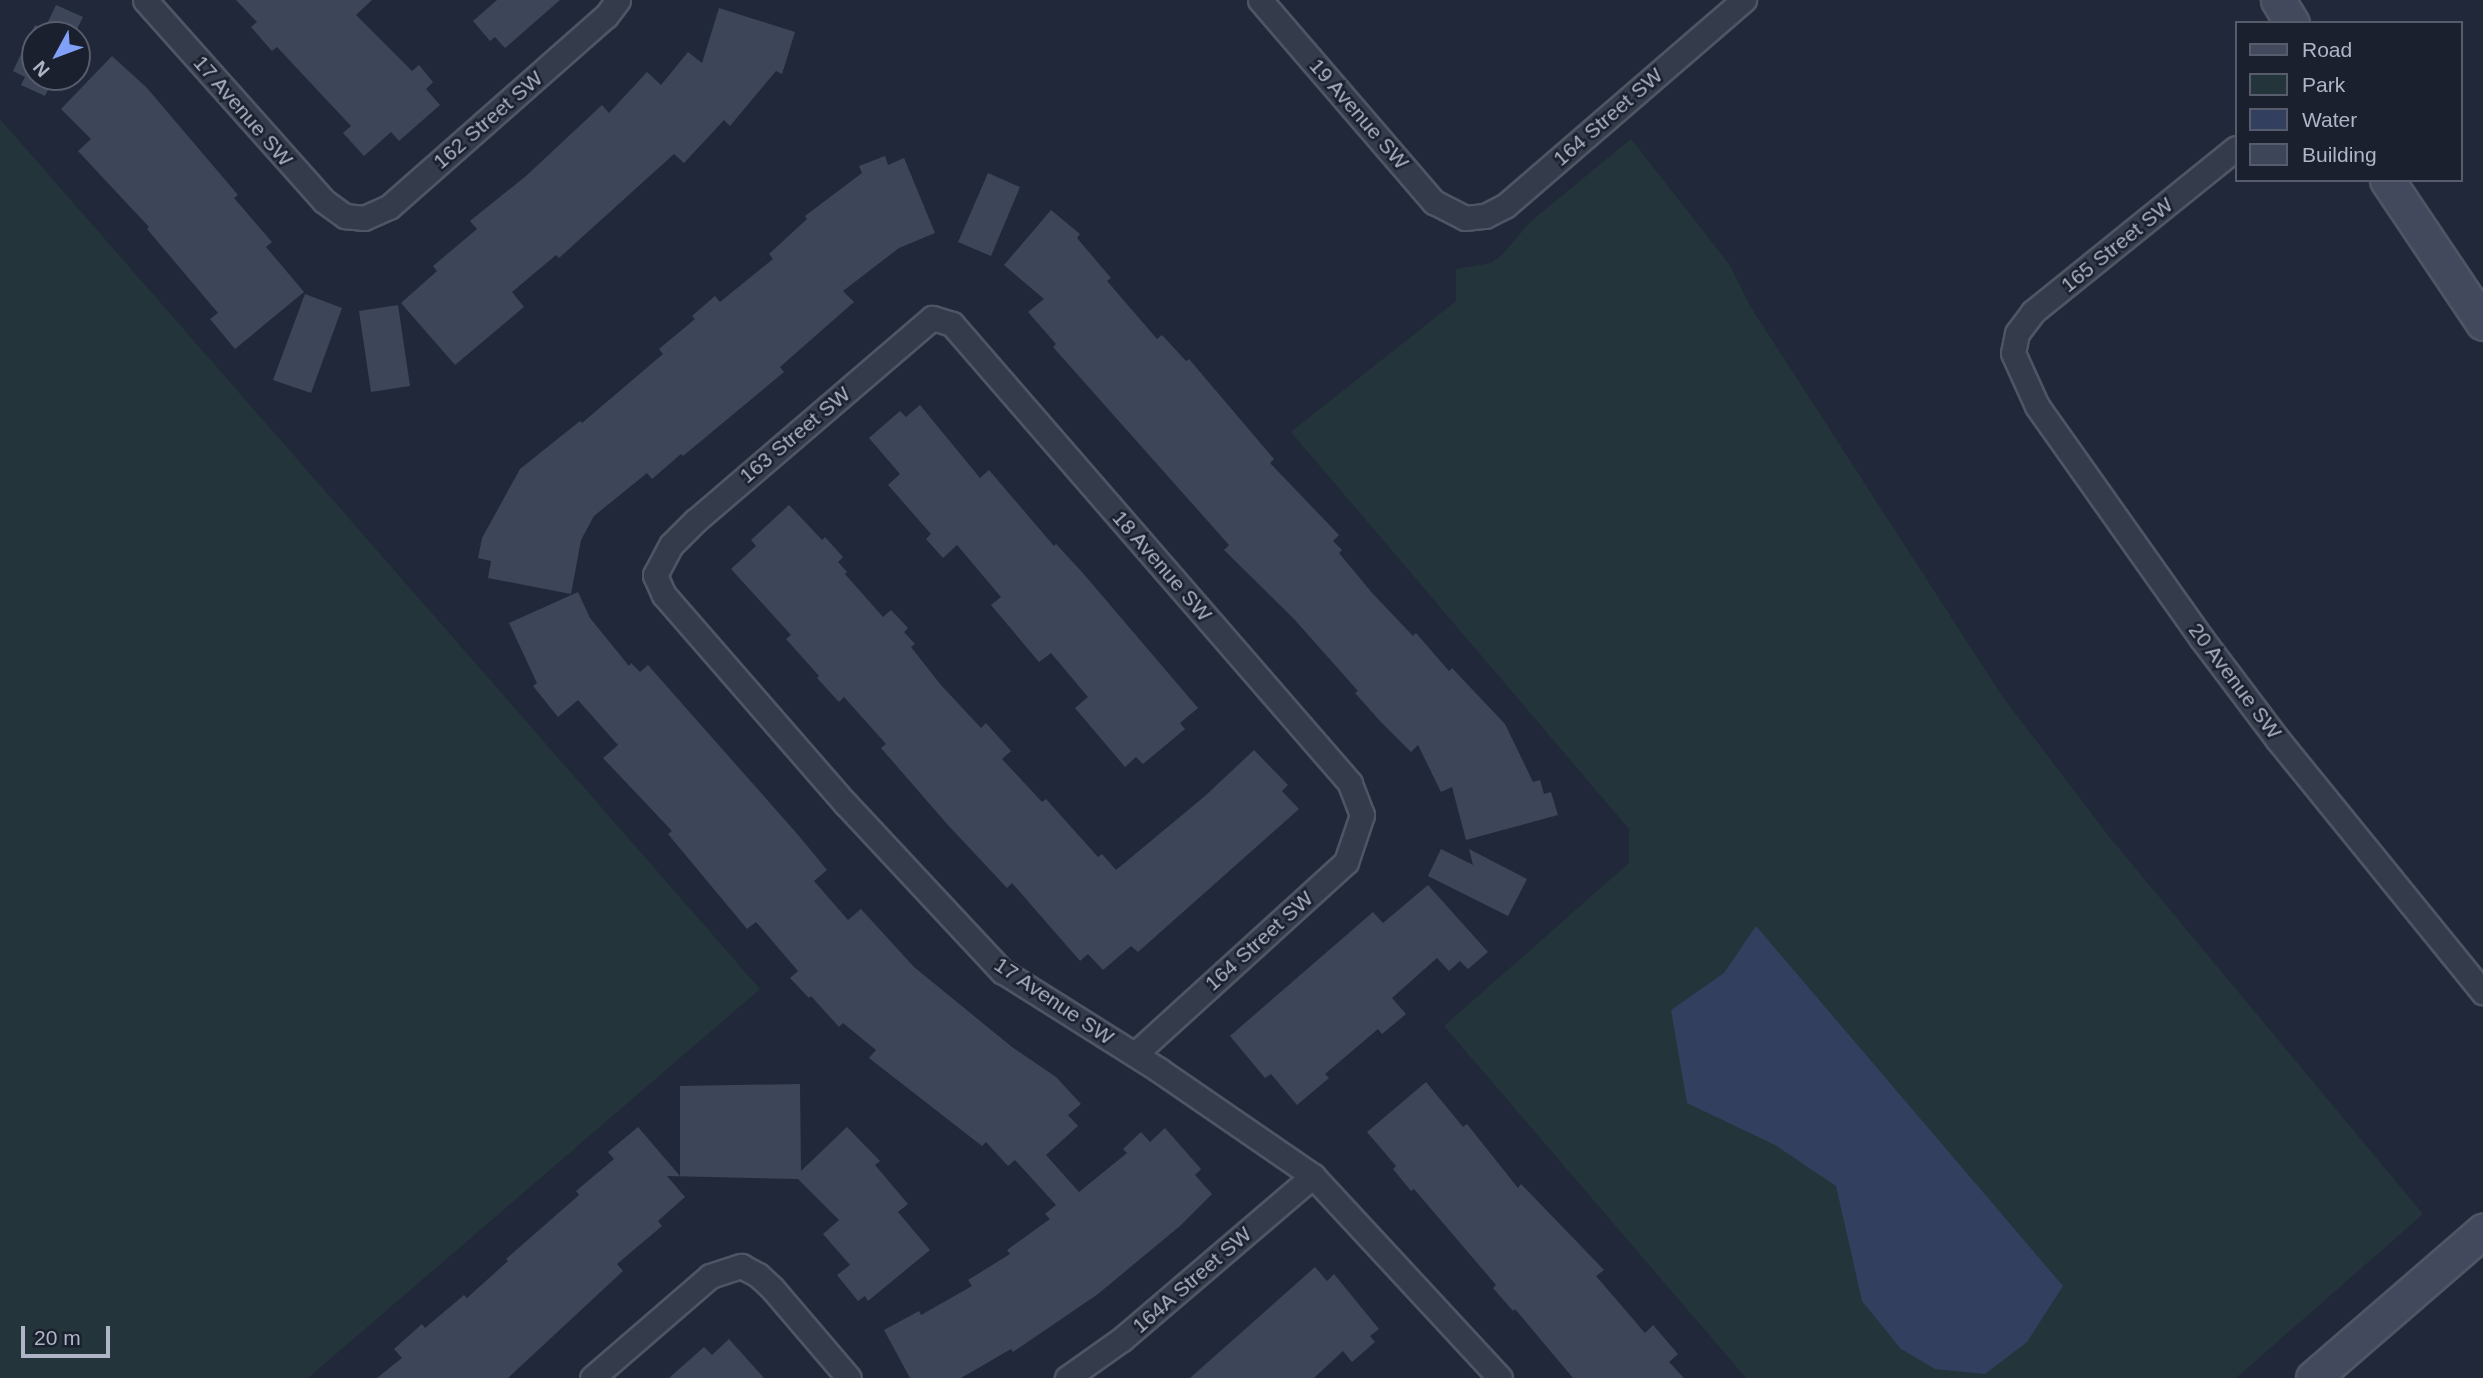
<!DOCTYPE html>
<html>
<head>
<meta charset="utf-8">
<style>
  body { margin:0 }
  #map { position:relative; width:2483px; height:1378px; overflow:hidden; background:#212839; font-family:Arial,sans-serif }
  div>[style] { position:absolute }
  [style*='--x'] { left:calc(var(--x)*1px); top:calc(var(--y)*1px); width:calc(var(--w)*1px); rotate:calc(var(--a)*1deg) }
  .green>* { inset:0; background:#23353a }
  .water>* { inset:0; background:#323f5f }
  .building>* { inset:0; background:#3d4659 }
  .roads { filter:drop-shadow(2px 0 #4f5564) drop-shadow(-2px 0 #4f5564) drop-shadow(0 2px #4f5564) drop-shadow(0 -2px #4f5564) }
  .street>* { height:23px; margin:-11.5px; padding:0 11.5px; transform-origin:11.5px; border-radius:11.5px; background:#343b4a }
  .secondary>* { height:33px; margin:-16.5px; padding:0 16.5px; transform-origin:16.5px; border-radius:16.5px; background:#42495d }
  span { translate:-50% -50%; white-space:nowrap; text-align:center; line-height:1.15; -webkit-text-stroke:5px #1a202e; paint-order:stroke }
  .street-label { font-size:21px; color:#afb5c6 }
  .legend { position:absolute; left:2235px; top:21px; width:228px; height:161px; box-sizing:border-box; background:#1a202e; border:2px solid #565c6b; margin:0; padding:9px 12px; list-style:none; font-size:21px; color:#afb5c6 }
  .legend li { display:flex; align-items:center; gap:14px; height:35px }
  .legend b { width:35px; border:2px solid #565c6b }
  .north { position:absolute; left:21px; top:21px; width:70px; height:70px; box-sizing:border-box; background:#1a202e; border:2px solid #565c6b; border-radius:50%; rotate:229deg; font-size:19px; font-weight:700; line-height:28px; text-align:center; color:#afb5c6 }
  .north::after { content:''; display:block; margin:auto; width:24px; height:32px; background:#81a1f9; clip-path:polygon(50% 0,100% 100%,50% 72%,0 100%) }
  .scale { position:absolute; left:21px; top:1326px; width:89px; height:32px; box-sizing:border-box; border:4px solid #afb5c6; border-top:0; padding-left:9px; font-size:21px; line-height:24px; white-space:nowrap; color:#afb5c6; -webkit-text-stroke:5px #1a202e; paint-order:stroke }
</style>
</head>
<body>
<div id="map">
  <div class="green">
    <div style="clip-path:polygon(0 119px,760px 989px,308px 1378px,0 1378px)"></div>
    <div style="clip-path:polygon(1631px 139px,1729px 264px,1750px 306px,2002px 696px,2111px 839px,2423px 1214px,2236px 1378px,1746px 1378px,1444px 1026px,1629px 863px,1629px 829px,1291px 432px,1456px 301px,1456px 269px,1491px 263px,1503px 254px,1530px 222px)"></div>
  </div>
  <div class="water">
    <div style="clip-path:polygon(1756px 926px,2063px 1286px,2027px 1342px,1985px 1374px,1935px 1369px,1901px 1349px,1862px 1301px,1836px 1186px,1775px 1145px,1687px 1103px,1671px 1010px,1724px 973px)"></div>
  </div>
  <div class="building">
    <div style="clip-path:polygon(236px 0,372px 0,356px 15px,412px 71px,419px 65px,433px 82px,426px 89px,440px 105px,399px 141px,391px 132px,364px 156px,343px 133px,351px 126px,277px 47px,272px 51px,251px 27px,257px 22px)"></div>
    <div style="clip-path:polygon(497px 0,560px 0,505px 48px,495px 37px,490px 41px,473px 21px)"></div>
    <div style="clip-path:polygon(56px 5px,83px 17px,74px 35px,35px 35px,35px 77px,54px 77px,45px 96px,21px 85px,25px 77px,13px 71px,35px 25px,44px 30px)"></div>
    <div style="clip-path:polygon(719px 8px,795px 32px,782px 74px,776px 71px,730px 126px,724px 120px,684px 163px,674px 154px,559px 258px,556px 255px,512px 292px,524px 307px,455px 365px,401px 303px,437px 271px,433px 266px,477px 229px,470px 221px,526px 176px,602px 105px,609px 113px,647px 72px,661px 85px,688px 52px,702px 63px)"></div>
    <div style="clip-path:polygon(112px 56px,147px 88px,238px 195px,234px 198px,272px 242px,266px 247px,304px 292px,235px 349px,210px 319px,218px 313px,147px 229px,149px 227px,78px 151px,91px 139px,61px 109px)"></div>
    <div style="clip-path:polygon(885px 156px,888px 165px,904px 158px,935px 233px,899px 248px,843px 291px,854px 302px,780px 367px,784px 372px,683px 456px,681px 454px,652px 479px,647px 473px,594px 516px,581px 540px,571px 594px,488px 578px,491px 561px,478px 558px,482px 538px,520px 469px,580px 421px,582px 423px,663px 354px,659px 349px,695px 319px,692px 316px,715px 296px,720px 302px,773px 259px,769px 254px,807px 219px,805px 216px,862px 173px,859px 166px)"></div>
    <div style="clip-path:polygon(988px 173px,1020px 187px,991px 256px,958px 242px)"></div>
    <div style="clip-path:polygon(1051px 210px,1080px 234px,1077px 238px,1111px 278px,1107px 281px,1157px 339px,1162px 335px,1186px 361px,1189px 359px,1274px 459px,1270px 463px,1339px 535px,1333px 541px,1342px 550px,1339px 553px,1373px 594px,1413px 636px,1416px 633px,1449px 671px,1452px 668px,1505px 724px,1533px 782px,1540px 780px,1544px 794px,1551px 792px,1558px 815px,1466px 840px,1452px 787px,1441px 792px,1418px 745px,1411px 752px,1380px 721px,1355px 693px,1358px 691px,1294px 619px,1224px 550px,1229px 545px,1053px 347px,1056px 344px,1028px 312px,1044px 299px,1004px 265px)"></div>
    <div style="clip-path:polygon(305px 294px,342px 308px,311px 393px,273px 380px)"></div>
    <div style="clip-path:polygon(398px 305px,410px 386px,371px 392px,359px 311px)"></div>
    <div style="clip-path:polygon(920px 405px,980px 478px,989px 470px,1054px 546px,1056px 544px,1082px 572px,1198px 708px,1180px 723px,1185px 729px,1143px 764px,1136px 757px,1125px 767px,1075px 708px,1088px 697px,1051px 653px,1039px 662px,991px 605px,1001px 597px,957px 545px,943px 558px,926px 539px,931px 534px,888px 485px,900px 474px,869px 438px,900px 411px,906px 417px)"></div>
    <div style="clip-path:polygon(789px 505px,822px 540px,825px 537px,843px 557px,838px 562px,847px 572px,845px 574px,883px 617px,891px 610px,908px 628px,904px 632px,915px 644px,911px 647px,940px 684px,981px 728px,986px 723px,1011px 751px,1002px 759px,1042px 802px,1046px 799px,1098px 857px,1102px 854px,1116px 870px,1205px 796px,1254px 750px,1288px 785px,1282px 791px,1299px 809px,1138px 952px,1131px 946px,1103px 970px,1088px 954px,1080px 961px,1012px 883px,1007px 888px,947px 824px,881px 748px,886px 744px,844px 697px,839px 702px,817px 678px,819px 676px,786px 639px,791px 635px,731px 569px,756px 546px,751px 540px)"></div>
    <div style="clip-path:polygon(578px 592px,590px 618px,629px 666px,631px 663px,640px 672px,648px 665px,799px 836px,827px 870px,814px 881px,848px 920px,861px 909px,914px 967px,1012px 1047px,1056px 1077px,1081px 1104px,1068px 1115px,1078px 1126px,1046px 1155px,1079px 1192px,1127px 1153px,1123px 1149px,1141px 1132px,1150px 1142px,1165px 1128px,1201px 1169px,1195px 1175px,1212px 1194px,1180px 1226px,1098px 1294px,1013px 1352px,1011px 1349px,961px 1378px,910px 1378px,884px 1330px,919px 1311px,921px 1315px,972px 1286px,968px 1280px,1010px 1254px,1007px 1250px,1050px 1219px,1045px 1214px,1056px 1205px,1015px 1160px,1008px 1166px,986px 1142px,982px 1146px,869px 1058px,876px 1050px,843px 1023px,839px 1027px,811px 996px,809px 998px,790px 978px,798px 971px,756px 922px,747px 929px,668px 834px,672px 831px,603px 758px,618px 745px,578px 700px,558px 717px,533px 686px,537px 683px,509px 623px)"></div>
    <div style="clip-path:polygon(1441px 849px,1473px 865px,1469px 849px,1527px 879px,1508px 916px,1428px 876px)"></div>
    <div style="clip-path:polygon(1428px 885px,1488px 952px,1468px 969px,1460px 961px,1449px 971px,1437px 958px,1392px 998px,1406px 1014px,1382px 1034px,1378px 1029px,1325px 1074px,1329px 1078px,1297px 1105px,1271px 1074px,1265px 1078px,1230px 1036px,1373px 912px,1383px 923px)"></div>
    <div style="clip-path:polygon(1426px 1082px,1463px 1127px,1467px 1124px,1518px 1188px,1521px 1184px,1604px 1270px,1596px 1276px,1645px 1333px,1653px 1325px,1678px 1354px,1669px 1362px,1684px 1378px,1573px 1378px,1515px 1309px,1513px 1311px,1493px 1288px,1496px 1285px,1414px 1189px,1411px 1191px,1393px 1169px,1396px 1166px,1367px 1132px)"></div>
    <div style="clip-path:polygon(800px 1084px,801px 1171px,847px 1127px,880px 1161px,875px 1165px,908px 1204px,898px 1212px,930px 1250px,868px 1301px,865px 1296px,858px 1301px,837px 1275px,850px 1265px,823px 1234px,839px 1220px,798px 1179px,667px 1176px,685px 1197px,658px 1221px,662px 1226px,617px 1264px,623px 1271px,508px 1378px,377px 1378px,402px 1358px,394px 1349px,422px 1324px,425px 1328px,464px 1295px,467px 1298px,508px 1261px,506px 1259px,579px 1195px,576px 1191px,614px 1159px,608px 1152px,638px 1127px,680px 1176px,680px 1086px)"></div>
    <div style="clip-path:polygon(1315px 1267px,1327px 1281px,1334px 1274px,1379px 1329px,1370px 1336px,1375px 1342px,1352px 1362px,1343px 1351px,1314px 1378px,1190px 1378px)"></div>
    <div style="clip-path:polygon(729px 1339px,764px 1378px,669px 1378px,704px 1347px,712px 1355px)"></div>
  </div>
  <div class="roads">
    <div class="street">
      <div style="--x:145;--y:0;--w:269;--a:48.3"></div>
      <div style="--x:324;--y:201;--w:26;--a:36"></div>
      <div style="--x:345;--y:216;--w:19;--a:6"></div>
      <div style="--x:364;--y:218;--w:27;--a:-24"></div>
      <div style="--x:389;--y:207;--w:289;--a:-41.4"></div>
      <div style="--x:606;--y:16;--w:20;--a:-53"></div>
      <div style="--x:1260;--y:0;--w:267;--a:49.3"></div>
      <div style="--x:1434;--y:202;--w:35;--a:27"></div>
      <div style="--x:1465;--y:218;--w:20;--a:-6"></div>
      <div style="--x:1485;--y:216;--w:22;--a:-27"></div>
      <div style="--x:1505;--y:206;--w:316;--a:-40.8"></div>
      <div style="--x:2236;--y:148;--w:261;--a:141.1"></div>
      <div style="--x:2033;--y:312;--w:26;--a:127"></div>
      <div style="--x:2017;--y:333;--w:20;--a:101"></div>
      <div style="--x:2013;--y:353;--w:58;--a:65.6"></div>
      <div style="--x:2037;--y:406;--w:286;--a:54.7"></div>
      <div style="--x:2202;--y:639;--w:126;--a:53"></div>
      <div style="--x:2278;--y:740;--w:325;--a:50.9"></div>
      <div style="--x:1135;--y:1054;--w:285;--a:-42.3"></div>
      <div style="--x:1346;--y:862;--w:50;--a:-71.2"></div>
      <div style="--x:1362;--y:815;--w:34;--a:-111"></div>
      <div style="--x:1350;--y:783;--w:608;--a:-130.93"></div>
      <div style="--x:952;--y:324;--w:21;--a:-163"></div>
      <div style="--x:932;--y:318;--w:311;--a:139.4"></div>
      <div style="--x:696;--y:520;--w:35;--a:135"></div>
      <div style="--x:671;--y:545;--w:34;--a:118"></div>
      <div style="--x:655;--y:575;--w:22;--a:66"></div>
      <div style="--x:664;--y:595;--w:277;--a:49"></div>
      <div style="--x:846;--y:804;--w:229;--a:47"></div>
      <div style="--x:1002;--y:971;--w:186;--a:32.2"></div>
      <div style="--x:1159;--y:1070;--w:187;--a:34.5"></div>
      <div style="--x:1313;--y:1176;--w:275;--a:47.2"></div>
      <div style="--x:592;--y:1378;--w:156;--a:-40.8"></div>
      <div style="--x:710;--y:1276;--w:33;--a:-18"></div>
      <div style="--x:741;--y:1266;--w:19;--a:28"></div>
      <div style="--x:758;--y:1275;--w:19;--a:43"></div>
      <div style="--x:772;--y:1288;--w:118;--a:49.5"></div>
      <div style="--x:1067;--y:1378;--w:67;--a:-35.3"></div>
      <div style="--x:1122;--y:1339;--w:251;--a:-40.5"></div>
    </div>
    <div class="secondary">
      <div style="--x:2278;--y:0;--w:27;--a:59"></div>
      <div style="--x:2387;--y:180;--w:172;--a:56.1"></div>
      <div style="--x:2313;--y:1378;--w:225;--a:-40.9"></div>
    </div>
  </div>
  <div class="street-label">
    <span style="left:243px;top:111px;rotate:49deg">17 Avenue SW</span>
    <span style="left:1359px;top:114px;rotate:49deg">19 Avenue SW</span>
    <span style="left:1608px;top:117px;rotate:-41deg">164 Street SW</span>
    <span style="left:488px;top:120px;rotate:-41deg">162 Street SW</span>
    <span style="left:2117px;top:245px;rotate:-39deg">165 Street SW</span>
    <span style="left:795px;top:435px;rotate:-40deg">163 Street SW</span>
    <span style="left:1162px;top:566px;rotate:49deg">18 Avenue SW</span>
    <span style="left:2235px;top:681px;rotate:53deg">20 Avenue SW</span>
    <span style="left:1259px;top:941px;rotate:-42deg">164 Street SW</span>
    <span style="left:1054px;top:1001px;rotate:34deg">17 Avenue SW</span>
    <span style="left:1192px;top:1280px;rotate:-41deg">164A Street SW</span>
  </div>
  <ul class="legend">
  <li><b style="height:9px;background:#42495d"></b>Road</li>
  <li><b style="height:19px;background:#23353a"></b>Park</li>
  <li><b style="height:19px;background:#323f5f"></b>Water</li>
  <li><b style="height:19px;background:#3d4659"></b>Building</li>
  </ul>
  <div class="north">N</div>
  <div class="scale">20 m</div>
</div>
</body>
</html>
